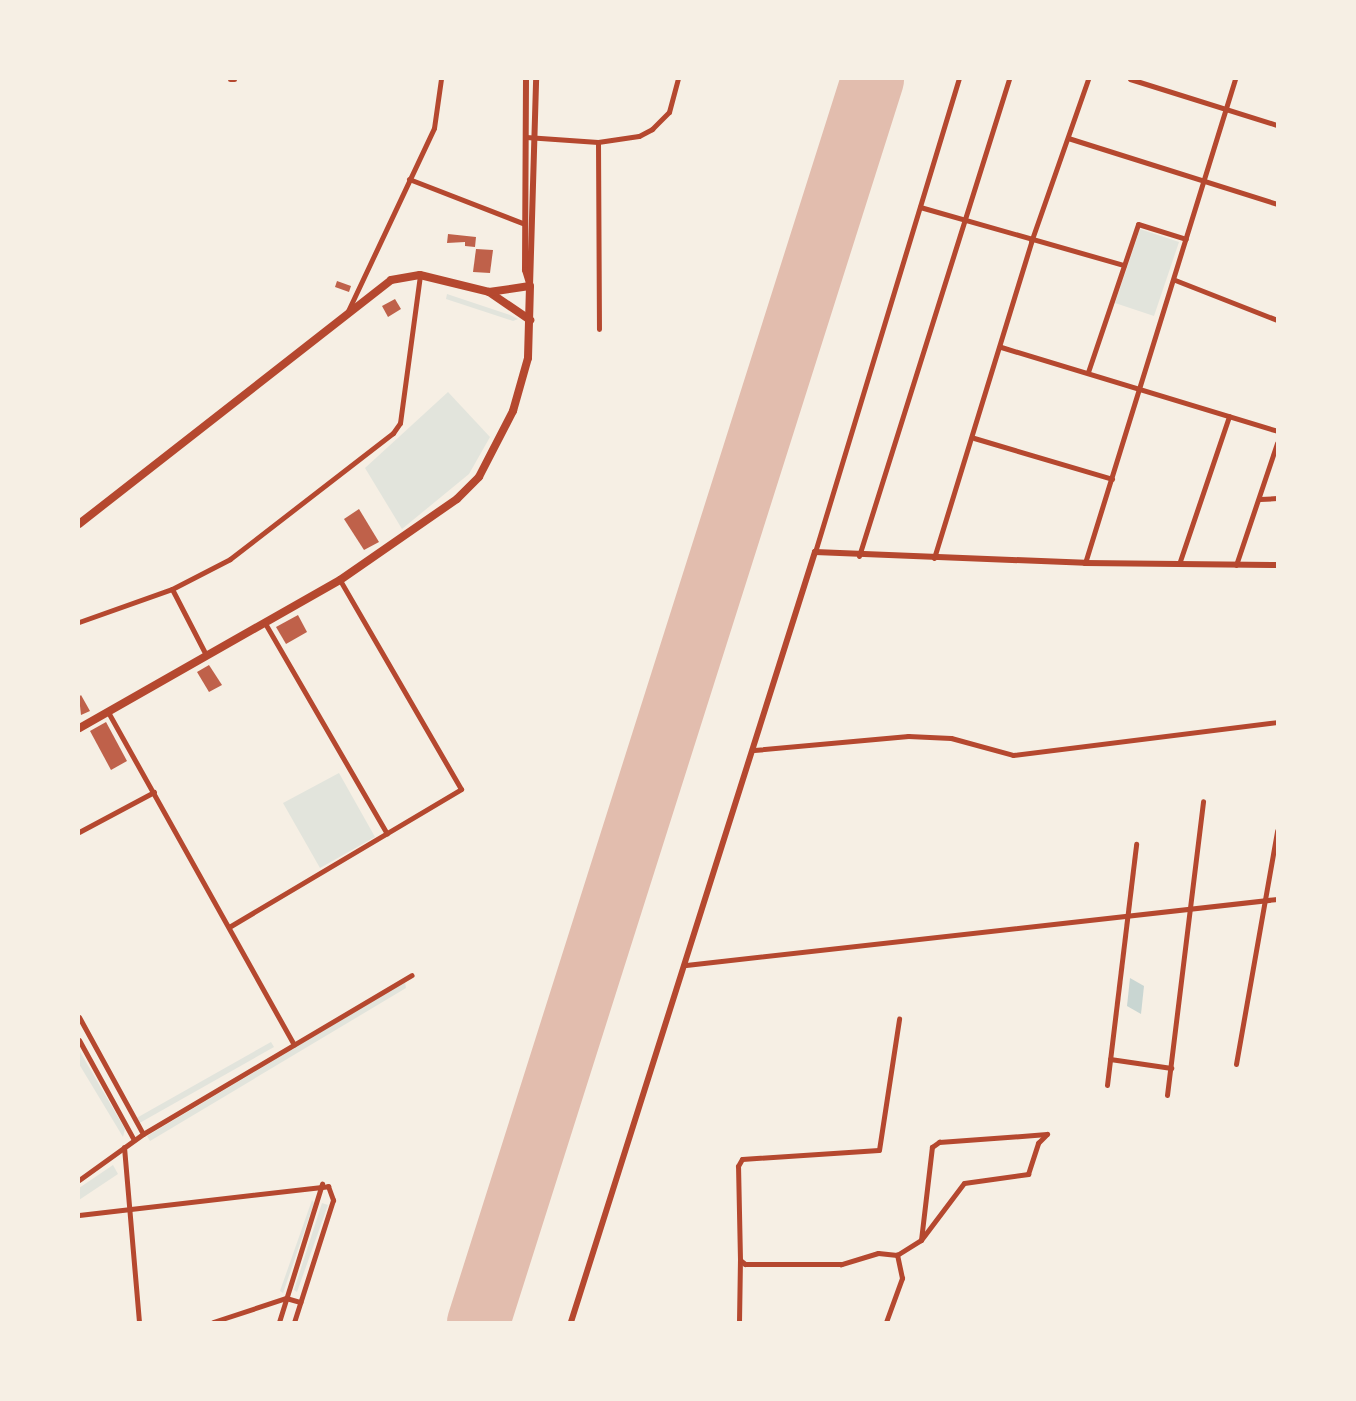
<!DOCTYPE html>
<html>
<head>
<meta charset="utf-8">
<style>
  body { margin:0 }
  #map { position:relative; width:1356px; height:1401px; overflow:hidden; background:#f6efe4; font-family:"Sofia Sans Condensed",sans-serif }
  div>[style] { position:absolute }
  [style*='--x'] { left:calc(var(--x)*1px); top:calc(var(--y)*1px); width:calc(var(--w)*1px); rotate:calc(var(--a)*1deg) }
  .green>* { inset:0; background:#e2e4dc }
  .water>* { inset:0; background:#c9d6d2 }
  .runway>* { height:63px; margin:-31.5px; padding:0 31.5px; transform-origin:31.5px; border-radius:31.5px; background:#e2bdae }
  .building>* { inset:0; background:#bf614a }
  .minor>* { height:5px; margin:-2.5px; padding:0 2.5px; transform-origin:2.5px; border-radius:2.5px; background:#b5482f }
  .tertiary>* { height:6px; margin:-3px; padding:0 3px; transform-origin:3px; border-radius:3px; background:#b5482f }
  .trunk>* { height:8px; margin:-4px; padding:0 4px; transform-origin:4px; border-radius:4px; background:#b5482f }
  span { translate:-50% -50%; white-space:nowrap; text-align:center; line-height:1.15; -webkit-text-stroke:5px #f6efe4; paint-order:stroke }
  .frame { position:absolute; inset:0; border:80px solid #f6efe4; pointer-events:none }
</style>
</head>
<body>
<div id="map">
  <div class="green">
    <div style="clip-path:polygon(1140px 229px,1179px 242px,1154px 316px,1115px 303px)"></div>
    <div style="clip-path:polygon(447px 294px,510px 315px,518px 319px,513px 321px,446px 299px)"></div>
    <div style="clip-path:polygon(448px 392px,490px 437px,469px 474px,402px 529px,365px 468px)"></div>
    <div style="clip-path:polygon(339px 773px,375px 837px,320px 868px,283px 803px)"></div>
    <div style="clip-path:polygon(405px 982px,406px 988px,150px 1141px,147px 1136px)"></div>
    <div style="clip-path:polygon(271px 1042px,274px 1047px,136px 1125px,133px 1120px)"></div>
    <div style="clip-path:polygon(79px 1050px,125px 1129px,123px 1137px,79px 1064px)"></div>
    <div style="clip-path:polygon(113px 1165px,118px 1174px,79px 1200px,79px 1188px)"></div>
    <div style="clip-path:polygon(312px 1200px,314px 1203px,283px 1293px,280px 1291px)"></div>
    <div style="clip-path:polygon(322px 1203px,328px 1205px,297px 1292px,294px 1290px)"></div>
  </div>
  <div class="water">
    <div style="clip-path:polygon(1130px 978px,1144px 986px,1141px 1014px,1127px 1006px)"></div>
  </div>
  <div class="runway">
    <div style="--x:478;--y:1322;--w:1304;--a:-72.41"></div>
  </div>
  <div class="building">
    <div style="clip-path:polygon(448px 234px,476px 237px,475px 247px,465px 246px,465px 242px,447px 243px)"></div>
    <div style="clip-path:polygon(476px 249px,493px 250px,490px 273px,473px 272px)"></div>
    <div style="clip-path:polygon(337px 281px,351px 286px,349px 292px,335px 287px)"></div>
    <div style="clip-path:polygon(395px 299px,401px 309px,388px 317px,382px 306px)"></div>
    <div style="clip-path:polygon(359px 509px,379px 542px,364px 550px,344px 519px)"></div>
    <div style="clip-path:polygon(298px 615px,307px 632px,286px 644px,276px 627px)"></div>
    <div style="clip-path:polygon(209px 665px,222px 685px,209px 692px,197px 672px)"></div>
    <div style="clip-path:polygon(81px 695px,90px 711px,81px 715px,79px 697px)"></div>
    <div style="clip-path:polygon(106px 722px,127px 761px,111px 770px,90px 731px)"></div>
  </div>
  <div class="minor">
    <div style="--x:230;--y:79;--w:4;--a:0"></div>
    <div style="--x:1130;--y:79;--w:154;--a:17.4"></div>
    <div style="--x:526;--y:137;--w:72;--a:4"></div>
    <div style="--x:598;--y:142;--w:187;--a:89.7"></div>
    <div style="--x:1068;--y:138;--w:219;--a:17.5"></div>
    <div style="--x:598;--y:142;--w:41;--a:-8.3"></div>
    <div style="--x:639;--y:136;--w:15;--a:-28"></div>
    <div style="--x:652;--y:129;--w:24;--a:-45"></div>
    <div style="--x:669;--y:112;--w:34;--a:-75"></div>
    <div style="--x:409;--y:179;--w:124;--a:21.2"></div>
    <div style="--x:920;--y:207;--w:212;--a:15.9"></div>
    <div style="--x:1175;--y:280;--w:110;--a:21.4"></div>
    <div style="--x:347;--y:313;--w:204;--a:-64.8"></div>
    <div style="--x:434;--y:128;--w:49;--a:-81.9"></div>
    <div style="--x:1001;--y:347;--w:288;--a:16.9"></div>
    <div style="--x:1088;--y:372;--w:156;--a:-71.3"></div>
    <div style="--x:1138;--y:224;--w:50;--a:17.4"></div>
    <div style="--x:974;--y:438;--w:144;--a:16.5"></div>
    <div style="--x:1260;--y:499;--w:17;--a:-3"></div>
    <div style="--x:815;--y:552;--w:494;--a:-73.1"></div>
    <div style="--x:859;--y:556;--w:500;--a:-72.54"></div>
    <div style="--x:934;--y:558;--w:331;--a:-72.9"></div>
    <div style="--x:1031;--y:242;--w:173;--a:-70.7"></div>
    <div style="--x:1085;--y:563;--w:507;--a:-72.78"></div>
    <div style="--x:1179;--y:564;--w:156;--a:-71.3"></div>
    <div style="--x:1236;--y:565;--w:129;--a:-71.4"></div>
    <div style="--x:172;--y:589;--w:74;--a:62.7"></div>
    <div style="--x:79;--y:622;--w:99;--a:-19.5"></div>
    <div style="--x:172;--y:589;--w:65;--a:-27.3"></div>
    <div style="--x:230;--y:559;--w:206;--a:-37.7"></div>
    <div style="--x:393;--y:433;--w:12;--a:-55"></div>
    <div style="--x:400;--y:423;--w:149;--a:-82.3"></div>
    <div style="--x:266;--y:625;--w:241;--a:59.9"></div>
    <div style="--x:108;--y:712;--w:381;--a:60.8"></div>
    <div style="--x:754;--y:750;--w:155;--a:-5.2"></div>
    <div style="--x:908;--y:736;--w:43;--a:2.7"></div>
    <div style="--x:951;--y:738;--w:64;--a:15.3"></div>
    <div style="--x:1013;--y:755;--w:266;--a:-7.1"></div>
    <div style="--x:79;--y:832;--w:85;--a:-28.1"></div>
    <div style="--x:229;--y:927;--w:270;--a:-30.7"></div>
    <div style="--x:461;--y:789;--w:241;--a:-120.1"></div>
    <div style="--x:686;--y:965;--w:595;--a:-6.37"></div>
    <div style="--x:79;--y:1017;--w:133;--a:61.3"></div>
    <div style="--x:79;--y:1040;--w:114;--a:61.2"></div>
    <div style="--x:1110;--y:1059;--w:62;--a:8.4"></div>
    <div style="--x:1236;--y:1064;--w:237;--a:-80"></div>
    <div style="--x:1107;--y:1085;--w:243;--a:-83.1"></div>
    <div style="--x:1167;--y:1095;--w:296;--a:-83"></div>
    <div style="--x:124;--y:1147;--w:176;--a:85.1"></div>
    <div style="--x:79;--y:1180;--w:79;--a:-35.7"></div>
    <div style="--x:143;--y:1134;--w:312;--a:-30.6"></div>
    <div style="--x:79;--y:1215;--w:251;--a:-6.6"></div>
    <div style="--x:328;--y:1186;--w:15;--a:70"></div>
    <div style="--x:333;--y:1200;--w:128;--a:107.7"></div>
    <div style="--x:921;--y:1240;--w:71;--a:-53"></div>
    <div style="--x:964;--y:1183;--w:65;--a:-8"></div>
    <div style="--x:1028;--y:1174;--w:33;--a:-72"></div>
    <div style="--x:1038;--y:1143;--w:13;--a:-45"></div>
    <div style="--x:897;--y:1255;--w:28;--a:-32"></div>
    <div style="--x:921;--y:1240;--w:94;--a:-83.3"></div>
    <div style="--x:932;--y:1147;--w:9;--a:-36"></div>
    <div style="--x:939;--y:1142;--w:108;--a:-4.2"></div>
    <div style="--x:213;--y:1322;--w:77;--a:-18.2"></div>
    <div style="--x:286;--y:1298;--w:15;--a:16"></div>
    <div style="--x:279;--y:1322;--w:145;--a:-72.7"></div>
    <div style="--x:739;--y:1322;--w:62;--a:-89.1"></div>
    <div style="--x:886;--y:1322;--w:47;--a:-70"></div>
    <div style="--x:902;--y:1278;--w:24;--a:-102"></div>
    <div style="--x:897;--y:1255;--w:19;--a:-174"></div>
    <div style="--x:878;--y:1253;--w:39;--a:163"></div>
    <div style="--x:841;--y:1264;--w:96;--a:180"></div>
    <div style="--x:745;--y:1264;--w:6;--a:-141"></div>
    <div style="--x:740;--y:1260;--w:94;--a:-91.2"></div>
    <div style="--x:738;--y:1166;--w:8;--a:-60"></div>
    <div style="--x:742;--y:1159;--w:137;--a:-3.8"></div>
    <div style="--x:879;--y:1150;--w:133;--a:-81.3"></div>
  </div>
  <div class="tertiary">
    <div style="--x:526;--y:79;--w:191;--a:90.3"></div>
    <div style="--x:525;--y:270;--w:17;--a:73"></div>
    <div style="--x:530;--y:286;--w:207;--a:-88.3"></div>
    <div style="--x:571;--y:1322;--w:808;--a:-72.42"></div>
    <div style="--x:815;--y:552;--w:270;--a:2.3"></div>
    <div style="--x:1085;--y:563;--w:192;--a:0.6"></div>
  </div>
  <div class="trunk">
    <div style="--x:489;--y:292;--w:50;--a:34.3"></div>
    <div style="--x:79;--y:524;--w:396;--a:-38"></div>
    <div style="--x:391;--y:280;--w:29;--a:-10"></div>
    <div style="--x:420;--y:275;--w:71;--a:13.8"></div>
    <div style="--x:489;--y:292;--w:41;--a:-8.3"></div>
    <div style="--x:530;--y:286;--w:72;--a:91.6"></div>
    <div style="--x:528;--y:358;--w:55;--a:105.8"></div>
    <div style="--x:513;--y:411;--w:74;--a:117.3"></div>
    <div style="--x:479;--y:477;--w:31;--a:135"></div>
    <div style="--x:457;--y:499;--w:142;--a:145.3"></div>
    <div style="--x:340;--y:580;--w:300;--a:150.4"></div>
  </div>
  <div class="frame"></div>
</div>
</body>
</html>
